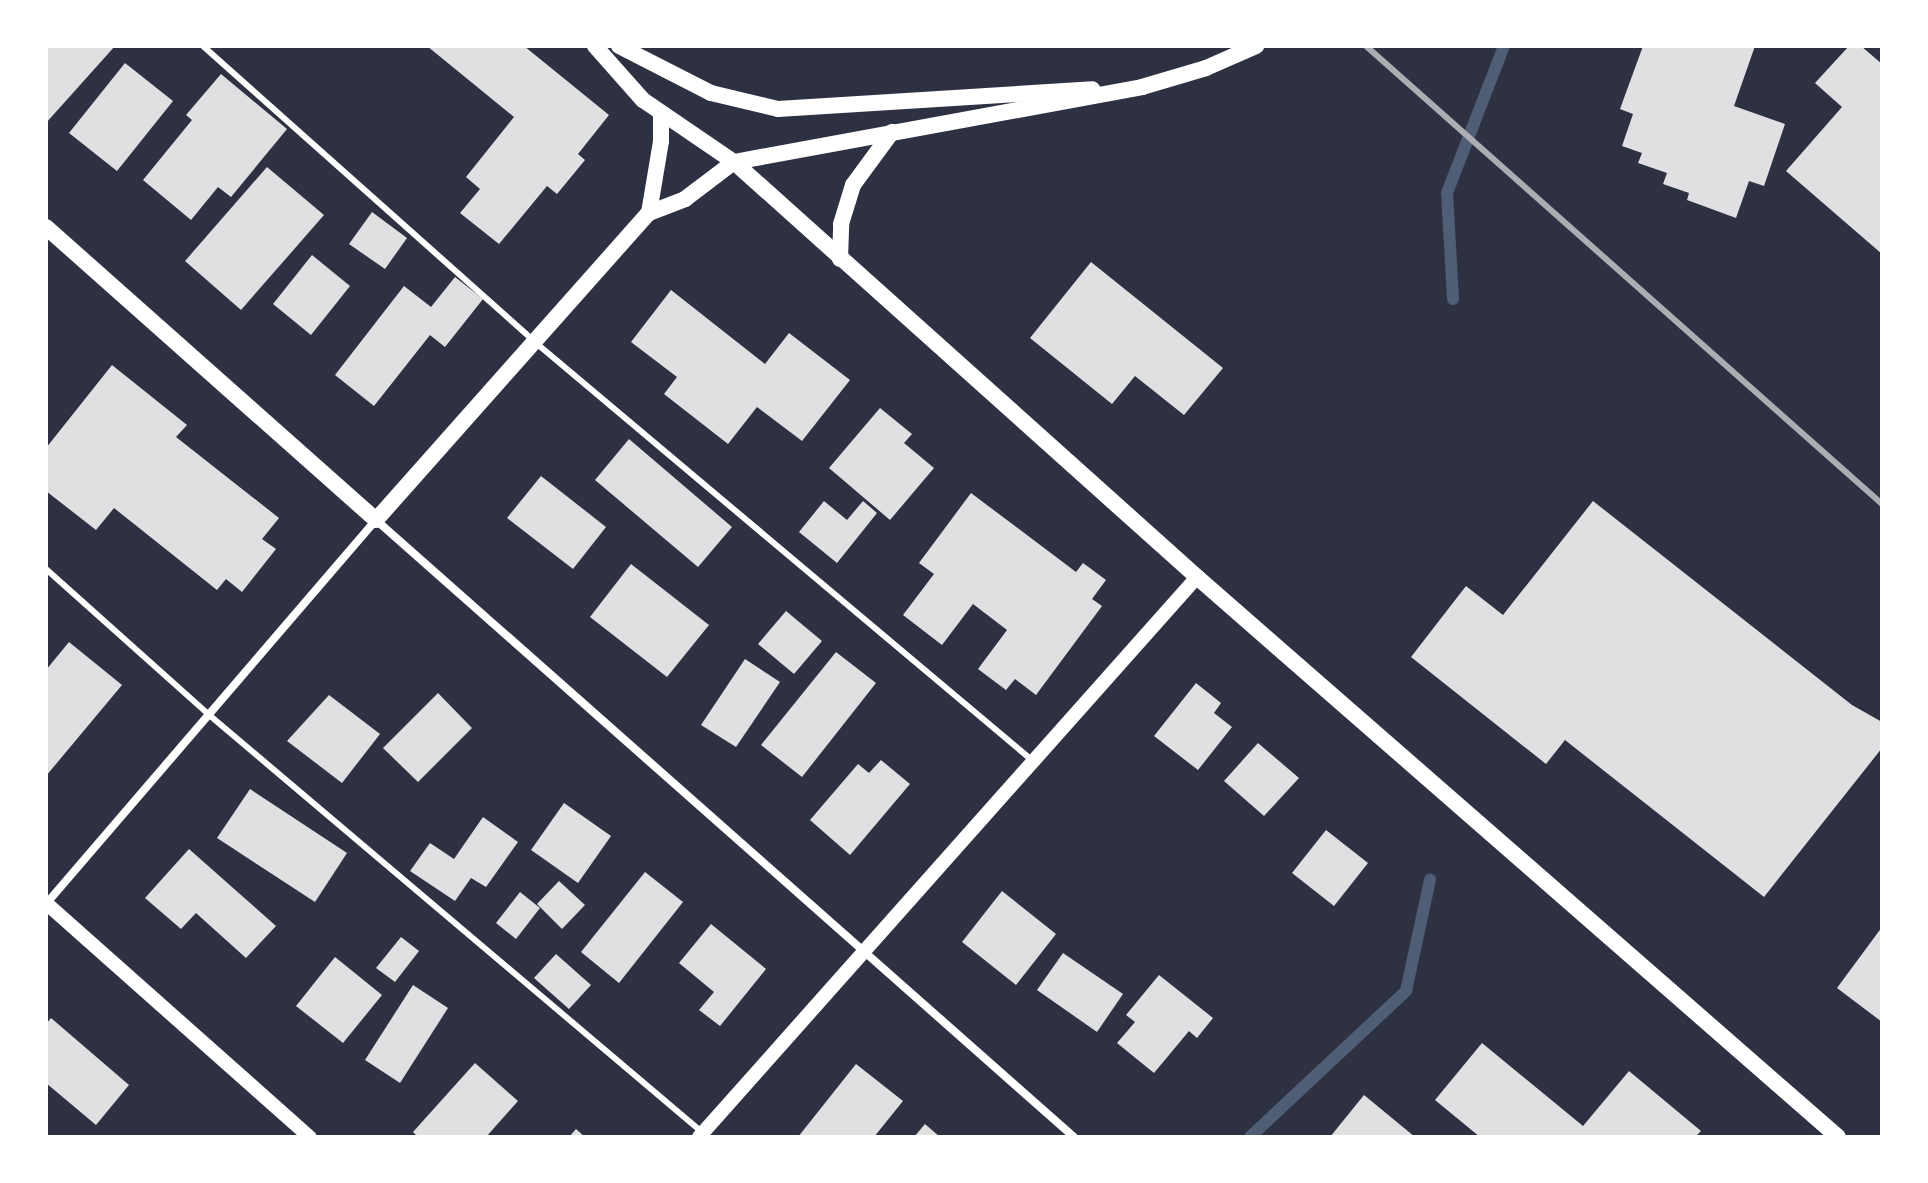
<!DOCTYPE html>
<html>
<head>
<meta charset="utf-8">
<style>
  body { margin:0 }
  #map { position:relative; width:1928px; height:1183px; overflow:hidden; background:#2d3142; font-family:"DM Sans",sans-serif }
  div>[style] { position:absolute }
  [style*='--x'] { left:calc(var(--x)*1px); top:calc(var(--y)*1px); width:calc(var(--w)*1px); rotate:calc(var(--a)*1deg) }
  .stream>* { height:12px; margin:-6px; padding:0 6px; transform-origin:6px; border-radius:6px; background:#4f5d75 }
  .building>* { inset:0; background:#e0e0e3 }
  .service>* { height:6px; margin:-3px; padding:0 3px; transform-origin:3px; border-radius:3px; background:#fff }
  .minor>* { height:8px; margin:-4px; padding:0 4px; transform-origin:4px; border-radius:4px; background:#fff }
  .tertiary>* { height:14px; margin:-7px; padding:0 7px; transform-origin:7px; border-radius:7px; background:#fff }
  .secondary>* { height:16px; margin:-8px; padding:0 8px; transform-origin:8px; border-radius:8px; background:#fff }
  .rail>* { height:6px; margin:-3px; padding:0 3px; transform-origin:3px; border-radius:3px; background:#abadb3 }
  span { translate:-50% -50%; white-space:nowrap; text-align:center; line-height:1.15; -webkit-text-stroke:7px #fff; paint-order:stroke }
  .frame { position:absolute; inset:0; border:48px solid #fff; pointer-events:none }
</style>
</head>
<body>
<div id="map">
  <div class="stream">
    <div style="--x:1453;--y:299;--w:106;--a:-93.2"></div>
    <div style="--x:1447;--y:193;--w:158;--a:-68.8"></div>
    <div style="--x:1250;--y:1137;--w:214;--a:-43.1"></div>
    <div style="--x:1406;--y:991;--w:114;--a:-77.8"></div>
  </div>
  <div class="building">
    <div style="clip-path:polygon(46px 46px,115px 46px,46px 123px)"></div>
    <div style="clip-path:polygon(427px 46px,524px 46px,609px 115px,578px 154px,585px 160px,557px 194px,547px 186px,499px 244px,460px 213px,480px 189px,466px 177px,514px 117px)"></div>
    <div style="clip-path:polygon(1643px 46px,1755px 46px,1734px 106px,1785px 124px,1764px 186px,1749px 181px,1736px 218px,1687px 200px,1689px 193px,1663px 184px,1667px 173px,1638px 163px,1642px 153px,1622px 146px,1633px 114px,1620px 109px)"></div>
    <div style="clip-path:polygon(1849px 46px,1861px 46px,1882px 64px,1882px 254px,1786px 171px,1842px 107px,1815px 83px)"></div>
    <div style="clip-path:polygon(125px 63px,173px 101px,117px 171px,69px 133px)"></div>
    <div style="clip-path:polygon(221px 74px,287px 129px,231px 197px,218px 187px,191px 220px,143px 180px,192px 120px,186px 115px)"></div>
    <div style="clip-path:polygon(267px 167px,324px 215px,241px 310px,185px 261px)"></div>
    <div style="clip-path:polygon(372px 212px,407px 238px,385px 269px,349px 244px)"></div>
    <div style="clip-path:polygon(312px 255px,350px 286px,311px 335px,273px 304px)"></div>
    <div style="clip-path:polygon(1091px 262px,1223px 368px,1184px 415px,1135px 376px,1112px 404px,1030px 338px)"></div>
    <div style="clip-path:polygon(455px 277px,483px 299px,445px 347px,430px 335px,374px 406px,335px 375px,404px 286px,431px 307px)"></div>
    <div style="clip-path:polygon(671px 290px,765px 364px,789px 333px,850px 380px,802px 441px,757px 407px,728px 444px,664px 394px,677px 377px,631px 342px)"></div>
    <div style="clip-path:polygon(112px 365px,187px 425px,176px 437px,279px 518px,262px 539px,276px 549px,242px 592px,226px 579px,217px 590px,114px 508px,96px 530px,46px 491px,46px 448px)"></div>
    <div style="clip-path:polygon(880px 408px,912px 434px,904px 443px,934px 468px,890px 520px,829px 468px)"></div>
    <div style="clip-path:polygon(629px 439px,732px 527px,698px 567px,595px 480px)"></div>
    <div style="clip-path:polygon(541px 476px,606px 527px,573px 569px,507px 518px)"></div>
    <div style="clip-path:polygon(971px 493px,1076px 572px,1083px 563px,1106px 580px,1092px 599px,1102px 606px,1036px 695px,1015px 679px,1006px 690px,978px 669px,1007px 630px,973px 604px,942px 645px,903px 615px,934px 574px,919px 563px)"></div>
    <div style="clip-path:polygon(824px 501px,847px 520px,863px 501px,877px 513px,837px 563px,799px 532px)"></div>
    <div style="clip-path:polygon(1593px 501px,1852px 705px,1882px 722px,1882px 748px,1764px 897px,1565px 740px,1546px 764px,1411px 657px,1466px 586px,1503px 615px)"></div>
    <div style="clip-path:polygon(631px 564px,709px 625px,667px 677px,590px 617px)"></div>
    <div style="clip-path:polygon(786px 611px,822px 641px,794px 674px,758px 644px)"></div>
    <div style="clip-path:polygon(69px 642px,122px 685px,46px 776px,46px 670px)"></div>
    <div style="clip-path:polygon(836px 652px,876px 683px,802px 777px,761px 745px)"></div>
    <div style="clip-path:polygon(745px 659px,780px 682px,736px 747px,701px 725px)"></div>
    <div style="clip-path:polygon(1196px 683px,1221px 703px,1214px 713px,1232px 727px,1198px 770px,1154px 736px)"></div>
    <div style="clip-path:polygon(438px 693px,472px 728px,418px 782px,383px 748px)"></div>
    <div style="clip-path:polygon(329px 695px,380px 734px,342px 783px,287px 741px)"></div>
    <div style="clip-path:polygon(1258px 743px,1299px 778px,1264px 816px,1224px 781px)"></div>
    <div style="clip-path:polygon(881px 760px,910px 784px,850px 855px,810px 820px,858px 764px,869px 773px)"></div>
    <div style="clip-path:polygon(250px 789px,347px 853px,315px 902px,217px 838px)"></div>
    <div style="clip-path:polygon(564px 803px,611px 836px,578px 883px,531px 850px)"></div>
    <div style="clip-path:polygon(483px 817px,518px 842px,486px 887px,471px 878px,455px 901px,410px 871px,430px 843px,454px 859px)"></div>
    <div style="clip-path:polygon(1326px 830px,1368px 863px,1334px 906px,1292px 873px)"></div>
    <div style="clip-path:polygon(189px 849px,276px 926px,246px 958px,196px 913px,181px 929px,145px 898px)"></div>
    <div style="clip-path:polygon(645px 872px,683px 902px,619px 983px,581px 952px)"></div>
    <div style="clip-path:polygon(559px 881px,585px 905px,562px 929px,537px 904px)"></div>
    <div style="clip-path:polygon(1002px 891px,1056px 934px,1016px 985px,962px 942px)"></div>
    <div style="clip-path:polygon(520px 892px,540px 908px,516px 939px,496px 923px)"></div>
    <div style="clip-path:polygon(711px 924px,766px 969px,720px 1026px,699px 1010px,714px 992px,679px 963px)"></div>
    <div style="clip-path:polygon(1882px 927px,1882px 1022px,1837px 988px)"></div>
    <div style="clip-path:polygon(401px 937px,419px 951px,395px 982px,376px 968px)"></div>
    <div style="clip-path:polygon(1063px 953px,1123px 994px,1097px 1032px,1037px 990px)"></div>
    <div style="clip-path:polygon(556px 954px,591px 985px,569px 1009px,534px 978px)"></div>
    <div style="clip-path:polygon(335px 957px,382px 995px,343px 1043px,296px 1006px)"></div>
    <div style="clip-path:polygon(1159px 975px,1213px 1018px,1197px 1038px,1189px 1031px,1154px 1073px,1117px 1043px,1135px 1022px,1126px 1015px)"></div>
    <div style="clip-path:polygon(413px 985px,448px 1008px,400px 1083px,365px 1060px)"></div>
    <div style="clip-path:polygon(51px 1018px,129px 1085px,96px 1125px,46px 1083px,46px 1024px)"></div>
    <div style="clip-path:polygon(1482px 1043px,1583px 1126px,1629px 1071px,1701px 1131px,1695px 1137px,1480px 1137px,1435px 1100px)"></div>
    <div style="clip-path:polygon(475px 1063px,518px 1101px,486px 1137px,418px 1137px,413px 1132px)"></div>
    <div style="clip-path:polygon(856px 1064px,903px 1101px,874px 1137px,798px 1137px)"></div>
    <div style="clip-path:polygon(1364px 1095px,1415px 1137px,1330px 1137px)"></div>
    <div style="clip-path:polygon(925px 1124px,940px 1137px,914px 1137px)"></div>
    <div style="clip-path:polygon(576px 1129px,585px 1137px,569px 1137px)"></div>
  </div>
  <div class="service">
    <div style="--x:203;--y:46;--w:446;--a:41.7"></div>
    <div style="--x:536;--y:343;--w:649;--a:40.07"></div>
    <div style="--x:46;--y:569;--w:217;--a:41.8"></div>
    <div style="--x:208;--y:714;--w:647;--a:40.24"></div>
  </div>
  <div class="minor">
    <div style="--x:46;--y:904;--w:506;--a:-49.33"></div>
    <div style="--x:376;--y:520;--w:932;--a:41.48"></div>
  </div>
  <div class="tertiary">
    <div style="--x:46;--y:903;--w:353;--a:41.6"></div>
    <div style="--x:699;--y:1137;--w:749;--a:-48.35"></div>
  </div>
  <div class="secondary">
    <div style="--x:595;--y:46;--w:72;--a:48.4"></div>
    <div style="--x:643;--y:100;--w:110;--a:34.3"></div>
    <div style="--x:734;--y:162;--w:622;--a:41.87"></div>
    <div style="--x:1197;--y:577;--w:851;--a:41.14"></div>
    <div style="--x:619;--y:46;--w:103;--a:27.1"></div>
    <div style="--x:711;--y:93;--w:69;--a:13.4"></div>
    <div style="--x:778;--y:109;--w:315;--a:-3.6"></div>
    <div style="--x:649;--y:213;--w:73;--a:-80.5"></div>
    <div style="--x:661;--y:141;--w:26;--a:-90"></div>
    <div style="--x:46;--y:227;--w:441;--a:41.6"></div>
    <div style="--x:376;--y:520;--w:411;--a:-48.4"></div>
    <div style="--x:649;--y:213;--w:39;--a:-21"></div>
    <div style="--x:685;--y:199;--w:61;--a:-37.1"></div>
    <div style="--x:734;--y:162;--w:415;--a:-10.4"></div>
    <div style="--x:1142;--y:87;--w:67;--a:-16.5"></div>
    <div style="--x:1206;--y:68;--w:55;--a:-23.7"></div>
    <div style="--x:840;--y:259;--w:35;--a:-88"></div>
    <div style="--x:841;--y:224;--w:41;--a:-72.9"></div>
    <div style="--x:853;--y:185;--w:66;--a:-53.7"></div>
  </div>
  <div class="rail">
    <div style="--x:1366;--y:46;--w:690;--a:41.59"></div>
  </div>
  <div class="frame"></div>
</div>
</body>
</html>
